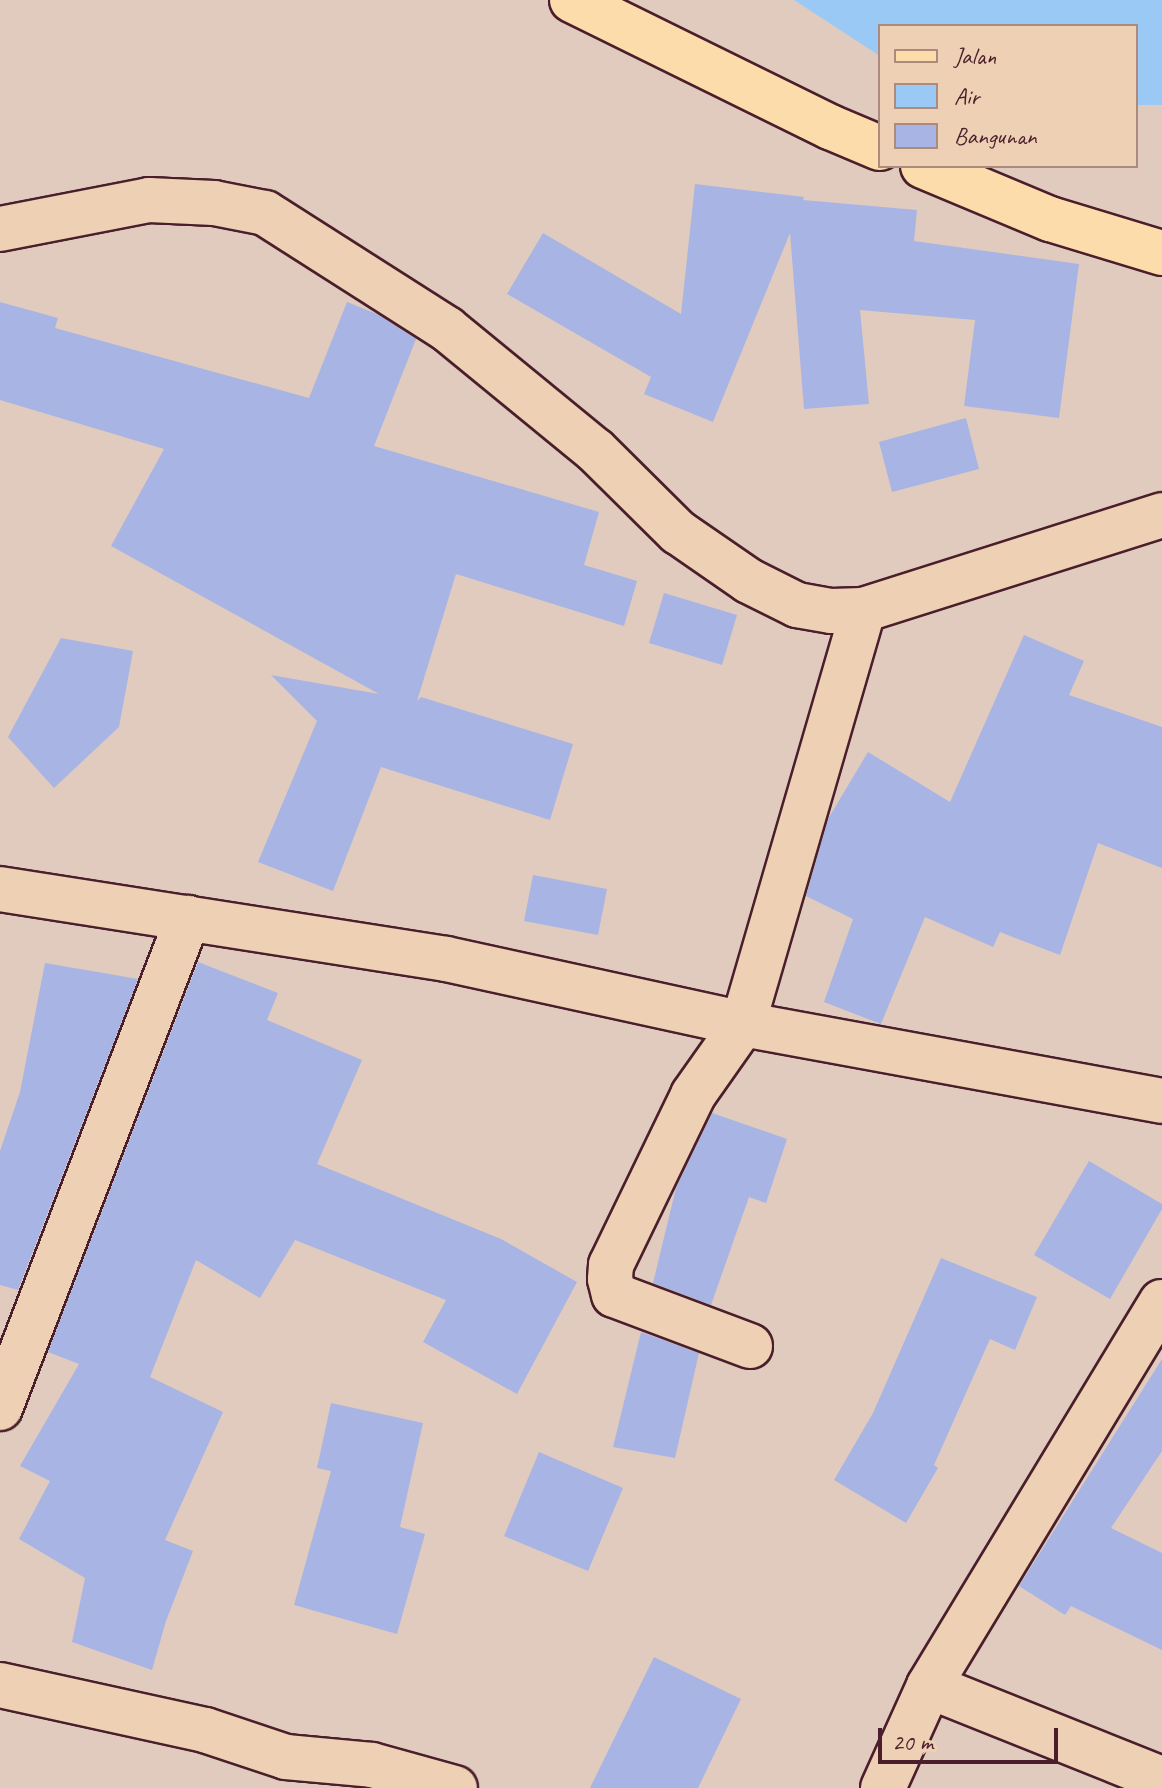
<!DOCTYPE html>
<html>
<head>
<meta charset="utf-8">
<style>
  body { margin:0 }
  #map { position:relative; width:1162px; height:1788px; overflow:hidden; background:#e0cbbe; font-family:Caveat,sans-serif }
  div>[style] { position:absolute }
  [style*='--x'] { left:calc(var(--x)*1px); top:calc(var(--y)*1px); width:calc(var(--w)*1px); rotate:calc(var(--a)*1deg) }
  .water>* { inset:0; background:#9ac9f5 }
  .building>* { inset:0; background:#a8b4e4 }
  .roads { filter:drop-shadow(2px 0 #4a1f2b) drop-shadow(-2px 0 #4a1f2b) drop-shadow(0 2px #4a1f2b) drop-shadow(0 -2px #4a1f2b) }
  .street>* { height:44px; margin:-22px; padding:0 22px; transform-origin:22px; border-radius:22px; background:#eed1b5 }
  .primary>* { height:44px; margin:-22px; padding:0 22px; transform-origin:22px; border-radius:22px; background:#fddcac }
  span { translate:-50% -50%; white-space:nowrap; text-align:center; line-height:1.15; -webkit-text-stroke:8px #eed1b5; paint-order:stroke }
  .legend { position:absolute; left:878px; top:24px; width:260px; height:144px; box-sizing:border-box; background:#eed1b5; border:2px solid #ac8a7e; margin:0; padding:10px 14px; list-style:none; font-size:24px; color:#4a1f2b }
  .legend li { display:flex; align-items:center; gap:16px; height:40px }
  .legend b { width:40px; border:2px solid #ac8a7e }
  .scale { position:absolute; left:878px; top:1728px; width:180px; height:36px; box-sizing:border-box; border:4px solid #4a1f2b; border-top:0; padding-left:10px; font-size:24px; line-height:28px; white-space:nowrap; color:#4a1f2b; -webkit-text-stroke:6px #eed1b5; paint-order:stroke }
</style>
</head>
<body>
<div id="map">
  <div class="water">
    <div style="clip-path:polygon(794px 0,1162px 0,1162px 105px,1136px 105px,1136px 26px,880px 26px,880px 56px)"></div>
  </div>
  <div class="building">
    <div style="clip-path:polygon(695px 184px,804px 197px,803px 200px,917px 210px,914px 241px,1079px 264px,1059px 418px,964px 406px,975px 320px,860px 310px,869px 404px,804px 409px,790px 233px,713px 422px,644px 394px,651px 377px,507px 294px,543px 233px,681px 314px)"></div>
    <div style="clip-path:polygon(0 302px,58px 318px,55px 328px,309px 398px,347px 302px,377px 314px,416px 339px,374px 446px,599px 512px,584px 565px,637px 581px,624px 626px,456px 574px,417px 701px,421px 697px,573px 744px,550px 820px,381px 767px,333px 891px,258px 862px,317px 721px,271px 675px,379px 694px,111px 546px,164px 449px,0 400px)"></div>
    <div style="clip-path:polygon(966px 418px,979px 469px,892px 492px,879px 442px)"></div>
    <div style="clip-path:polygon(664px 593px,737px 615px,722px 665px,649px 643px)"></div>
    <div style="clip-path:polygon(1024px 635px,1084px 661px,1069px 695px,1162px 727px,1162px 868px,1098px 843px,1060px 955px,1000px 932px,993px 947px,925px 917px,881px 1024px,824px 1002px,853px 919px,806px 896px,828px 819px,868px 752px,950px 802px)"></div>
    <div style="clip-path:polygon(61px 638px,133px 651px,119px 727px,54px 788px,8px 737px)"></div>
    <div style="clip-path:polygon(533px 875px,607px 889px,598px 935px,524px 921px)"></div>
    <div style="clip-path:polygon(198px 962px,278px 993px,267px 1020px,362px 1060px,317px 1164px,501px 1239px,577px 1282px,517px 1394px,423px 1342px,446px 1300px,295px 1240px,260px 1298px,196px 1260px,150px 1377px,223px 1412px,165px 1540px,193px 1551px,166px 1621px,152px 1670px,72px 1642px,85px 1578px,19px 1539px,50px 1481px,20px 1466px,79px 1364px,48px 1352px)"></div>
    <div style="clip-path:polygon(45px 963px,138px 979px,18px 1290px,0 1285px,0 1151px,20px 1092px)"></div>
    <div style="clip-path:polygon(712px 1113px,787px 1139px,766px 1203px,749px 1197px,711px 1305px,653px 1283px,676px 1188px)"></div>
    <div style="clip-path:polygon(1089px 1161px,1162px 1204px,1162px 1209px,1110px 1299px,1034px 1255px)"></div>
    <div style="clip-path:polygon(941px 1258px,1037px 1297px,1015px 1350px,990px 1339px,934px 1465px,938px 1468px,906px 1523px,834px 1480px,873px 1413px)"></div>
    <div style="clip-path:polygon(641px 1332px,699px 1353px,675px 1458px,613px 1447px)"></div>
    <div style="clip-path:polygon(1162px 1359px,1162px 1451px,1111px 1528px,1162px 1553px,1162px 1650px,1071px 1606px,1065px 1615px,1019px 1586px)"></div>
    <div style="clip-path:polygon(331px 1403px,423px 1423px,400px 1527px,425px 1534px,397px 1634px,294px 1605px,331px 1471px,317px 1468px)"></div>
    <div style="clip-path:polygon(539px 1452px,623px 1488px,588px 1571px,504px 1536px)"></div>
    <div style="clip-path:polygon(654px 1657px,741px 1699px,698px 1788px,590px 1788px)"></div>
  </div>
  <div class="roads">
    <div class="street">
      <div style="--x:0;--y:229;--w:152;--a:-11"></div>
      <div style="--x:149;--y:200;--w:65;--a:2.6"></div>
      <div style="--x:214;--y:203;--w:52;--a:11.1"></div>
      <div style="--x:265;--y:213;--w:216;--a:32.5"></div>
      <div style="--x:447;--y:329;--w:191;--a:39.3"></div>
      <div style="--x:595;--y:450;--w:117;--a:44.7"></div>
      <div style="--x:678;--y:532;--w:86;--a:34.6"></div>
      <div style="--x:749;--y:581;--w:54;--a:26.6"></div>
      <div style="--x:797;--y:605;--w:35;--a:10"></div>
      <div style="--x:831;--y:611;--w:32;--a:-2"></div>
      <div style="--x:863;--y:610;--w:314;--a:-17.6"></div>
      <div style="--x:0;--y:889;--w:451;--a:8.9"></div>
      <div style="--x:446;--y:959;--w:304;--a:12.3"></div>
      <div style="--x:743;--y:1024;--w:426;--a:10.4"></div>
      <div style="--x:750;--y:1346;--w:145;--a:-159.4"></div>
      <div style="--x:614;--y:1295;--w:16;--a:-104"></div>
      <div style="--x:610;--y:1279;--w:14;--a:-86"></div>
      <div style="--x:611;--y:1265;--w:189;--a:-64.2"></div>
      <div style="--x:693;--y:1095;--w:87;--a:-54.8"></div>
      <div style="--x:743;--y:1024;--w:431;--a:-73.8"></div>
      <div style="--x:0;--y:1408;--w:525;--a:-69.01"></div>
      <div style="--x:0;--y:1685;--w:210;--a:12.4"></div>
      <div style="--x:205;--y:1730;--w:85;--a:18.4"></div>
      <div style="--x:286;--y:1757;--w:86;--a:5.3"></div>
      <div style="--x:372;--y:1765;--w:86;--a:15.5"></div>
      <div style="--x:929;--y:1686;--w:251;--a:21.8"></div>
      <div style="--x:883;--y:1788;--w:112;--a:-65.7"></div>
      <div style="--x:929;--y:1686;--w:449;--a:-58.8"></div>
    </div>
    <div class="primary">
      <div style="--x:572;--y:0;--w:288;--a:26.2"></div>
      <div style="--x:830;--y:127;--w:54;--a:22.8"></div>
      <div style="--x:923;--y:166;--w:138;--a:22.7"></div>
      <div style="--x:1050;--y:219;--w:117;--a:16.9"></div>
    </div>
  </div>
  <ul class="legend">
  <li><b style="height:10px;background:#fddcac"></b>Jalan</li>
  <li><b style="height:22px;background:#9ac9f5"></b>Air</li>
  <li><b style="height:22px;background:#a8b4e4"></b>Bangunan</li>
  </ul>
  <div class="scale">20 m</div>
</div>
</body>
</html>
